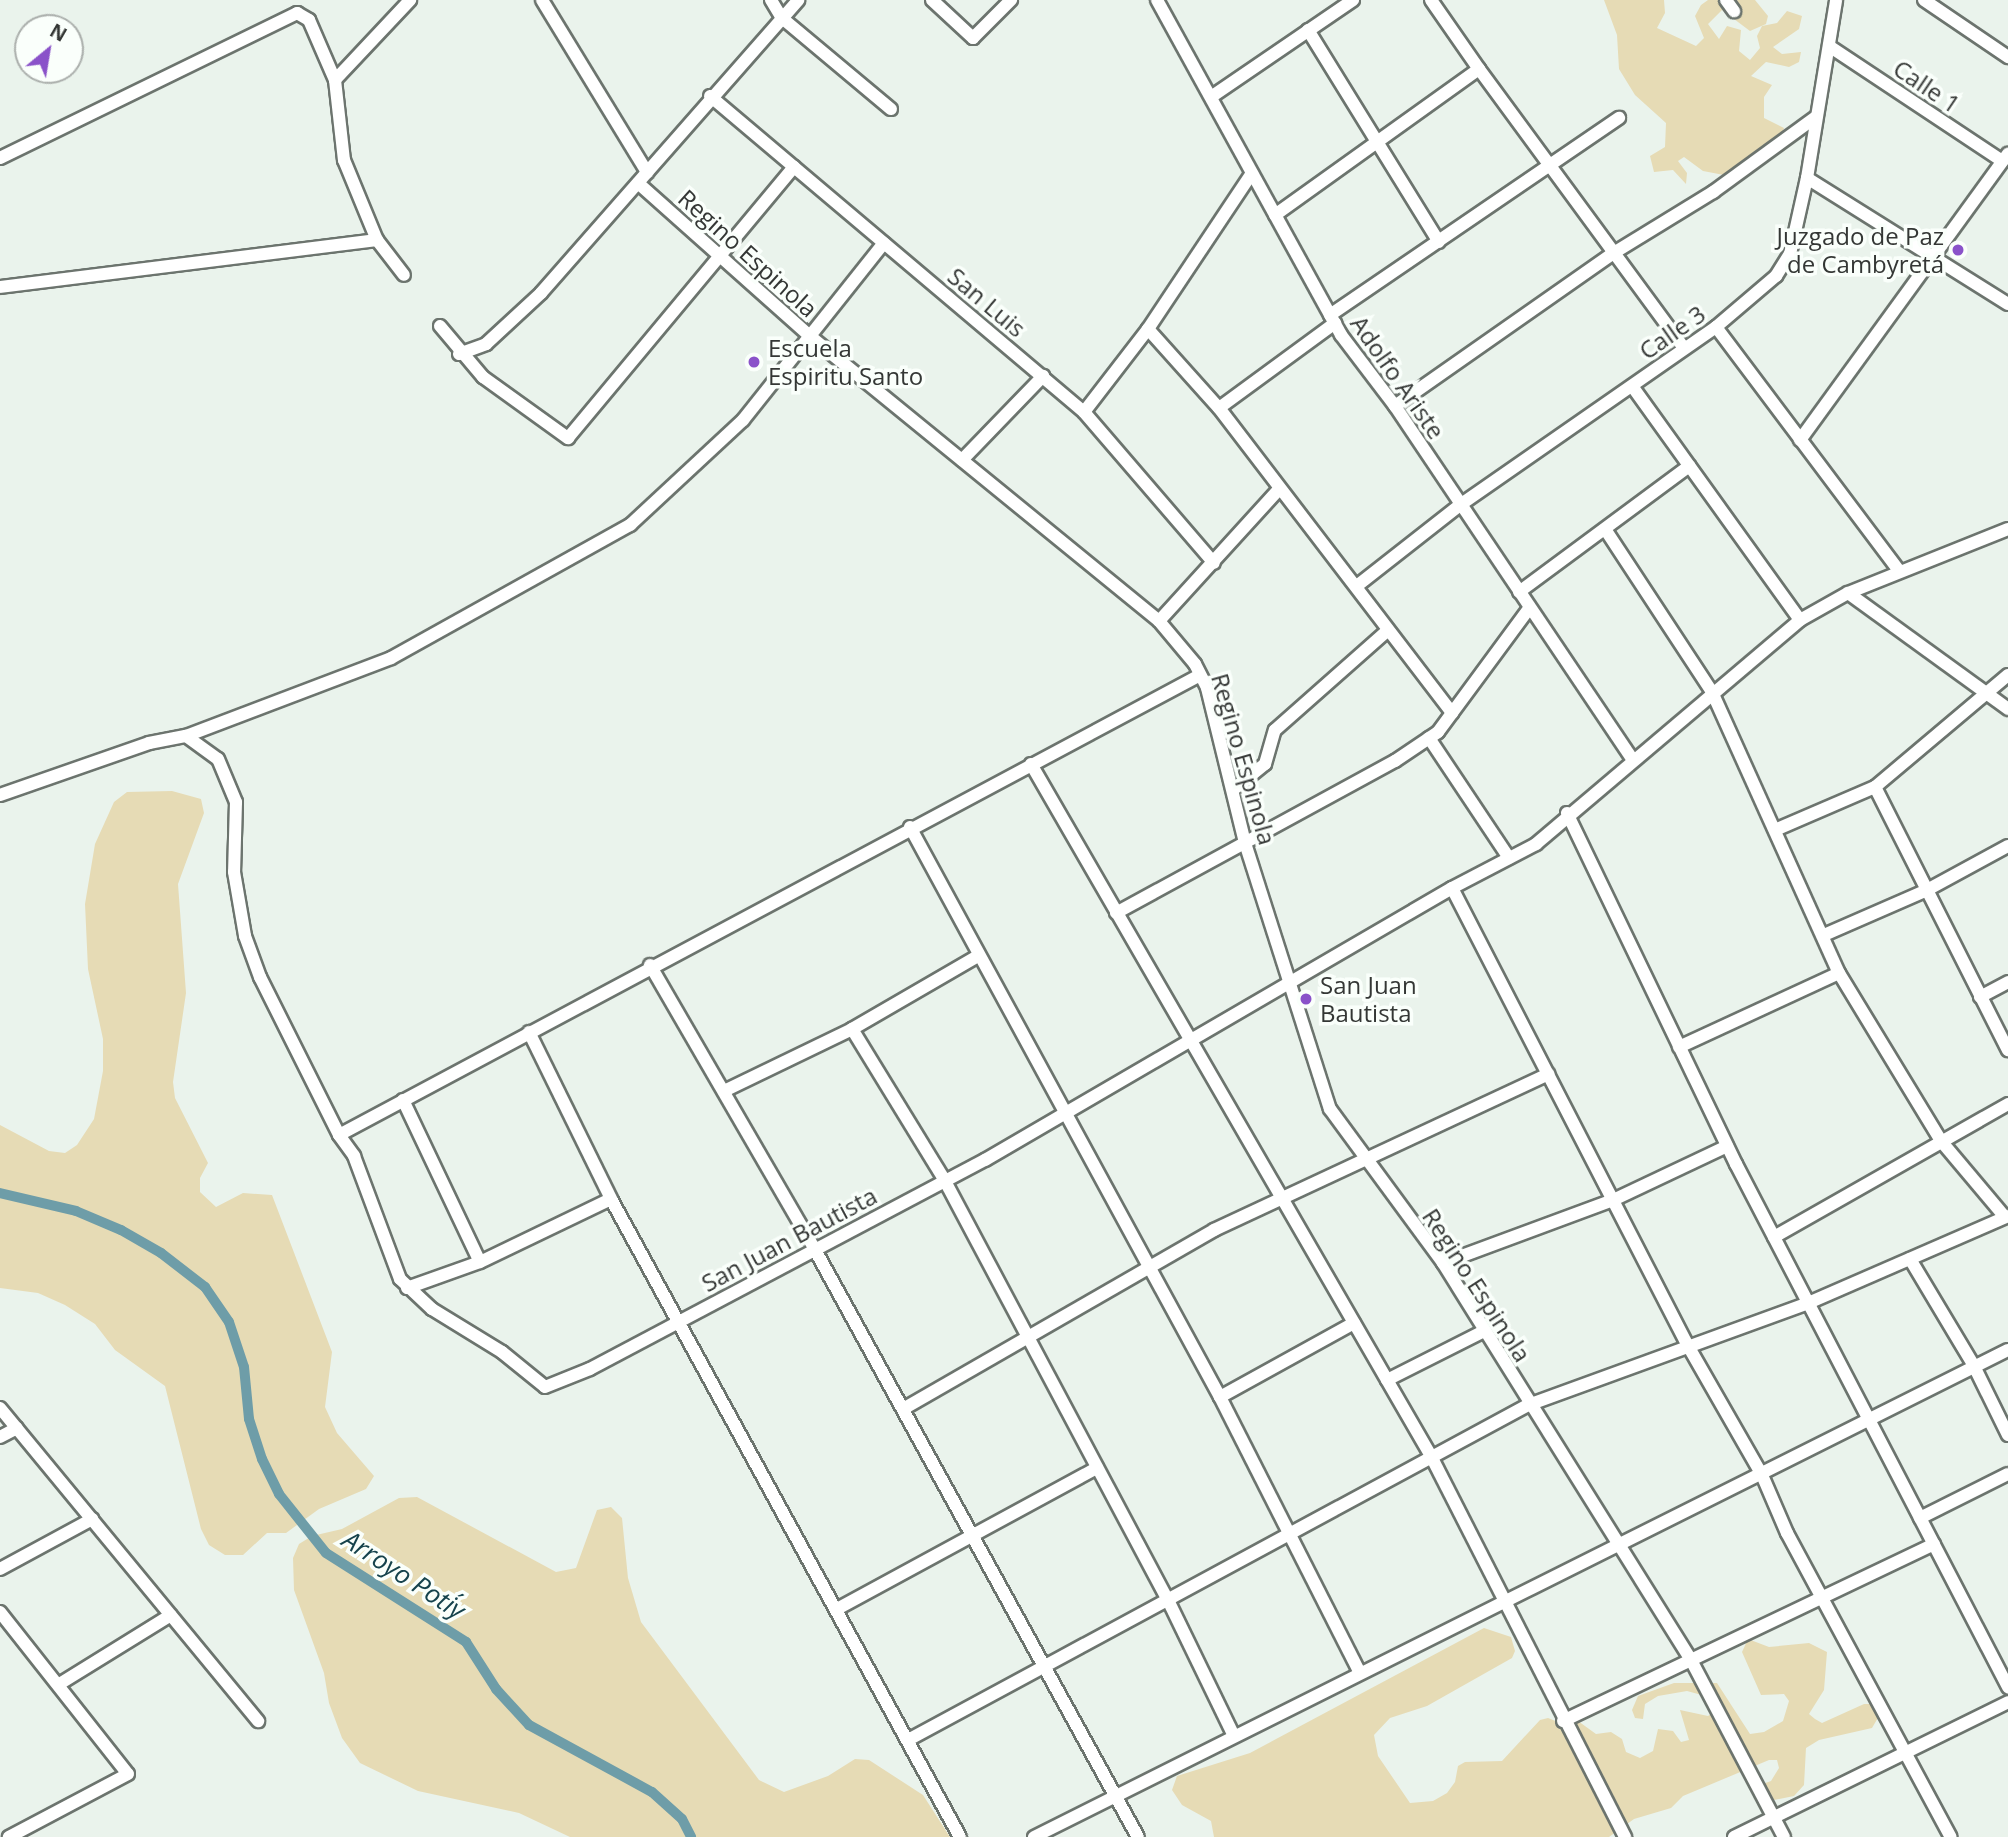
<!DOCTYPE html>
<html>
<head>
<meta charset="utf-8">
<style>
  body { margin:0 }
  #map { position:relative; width:2008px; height:1837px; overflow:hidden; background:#eaf3ec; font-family:"Open Sans",sans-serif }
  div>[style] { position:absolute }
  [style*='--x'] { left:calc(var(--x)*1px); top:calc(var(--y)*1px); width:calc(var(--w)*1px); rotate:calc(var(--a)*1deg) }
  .green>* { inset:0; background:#e6dbb5 }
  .canal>* { height:10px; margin:-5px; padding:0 5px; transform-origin:5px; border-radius:5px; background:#6e9da8 }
  .roads { filter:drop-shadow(2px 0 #6c746e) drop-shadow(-2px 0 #6c746e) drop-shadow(0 2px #6c746e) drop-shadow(0 -2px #6c746e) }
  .minor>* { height:12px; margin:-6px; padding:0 6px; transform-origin:6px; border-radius:6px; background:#fff }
  .dots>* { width:19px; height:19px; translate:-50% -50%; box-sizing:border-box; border:4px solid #fafffb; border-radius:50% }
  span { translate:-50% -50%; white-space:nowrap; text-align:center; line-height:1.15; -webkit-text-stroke:7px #fafffb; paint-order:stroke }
  .street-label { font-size:24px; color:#343735 }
  .poi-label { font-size:24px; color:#343735 }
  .right { translate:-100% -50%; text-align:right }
  .left { translate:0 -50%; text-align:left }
  .water-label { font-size:26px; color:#16434c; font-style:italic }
  .north { position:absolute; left:14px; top:14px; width:70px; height:70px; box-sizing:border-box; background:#fafffb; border:2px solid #abafac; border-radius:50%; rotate:30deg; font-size:19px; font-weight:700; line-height:28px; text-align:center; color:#343735 }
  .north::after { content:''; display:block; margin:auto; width:24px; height:32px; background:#8a52c9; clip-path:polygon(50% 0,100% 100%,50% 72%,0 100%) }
</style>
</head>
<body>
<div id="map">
  <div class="green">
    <div style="clip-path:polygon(1604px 0,1664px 0,1665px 13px,1657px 28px,1696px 46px,1704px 38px,1695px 16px,1701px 5px,1708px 0,1755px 0,1768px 16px,1766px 24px,1750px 31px,1722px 10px,1708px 24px,1719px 39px,1727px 26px,1741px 30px,1739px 51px,1750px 60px,1760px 48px,1757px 36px,1762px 26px,1777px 23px,1787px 11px,1802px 16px,1799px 29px,1773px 47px,1782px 54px,1801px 52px,1799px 62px,1789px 67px,1766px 62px,1751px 76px,1772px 85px,1764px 97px,1764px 118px,1784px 128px,1780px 139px,1724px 175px,1703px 171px,1684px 157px,1678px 161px,1687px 173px,1686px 184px,1673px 170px,1654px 172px,1650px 156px,1665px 147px,1666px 123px,1635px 95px,1619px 69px,1617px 35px)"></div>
    <div style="clip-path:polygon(172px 791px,201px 799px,204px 813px,178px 884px,186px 993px,173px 1082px,175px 1098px,208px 1163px,200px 1178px,200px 1192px,216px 1207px,243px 1193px,272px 1195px,332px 1352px,325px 1407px,337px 1433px,374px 1476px,366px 1489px,319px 1509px,286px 1533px,267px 1533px,243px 1555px,225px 1555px,209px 1545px,201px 1529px,165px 1386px,115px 1350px,95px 1324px,65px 1305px,38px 1293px,0 1288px,0 1125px,49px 1151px,65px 1153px,77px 1145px,94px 1119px,103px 1071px,103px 1039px,88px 969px,85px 904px,95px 844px,114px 802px,127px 792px)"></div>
    <div style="clip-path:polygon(417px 1497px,556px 1572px,576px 1568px,597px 1510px,611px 1507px,622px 1518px,628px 1578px,641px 1622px,759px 1780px,784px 1792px,828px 1776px,855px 1759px,869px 1760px,923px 1795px,950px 1837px,570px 1837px,519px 1813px,418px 1791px,360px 1763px,342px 1738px,329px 1703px,324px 1673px,294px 1590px,293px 1558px,299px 1544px,312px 1536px,342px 1529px,399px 1498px)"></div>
    <div style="clip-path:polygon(1484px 1628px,1511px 1637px,1515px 1651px,1512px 1658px,1427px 1706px,1390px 1718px,1374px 1735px,1378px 1756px,1410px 1803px,1433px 1801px,1447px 1793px,1455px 1782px,1458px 1766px,1465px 1762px,1502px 1761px,1540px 1720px,1548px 1718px,1563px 1724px,1578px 1721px,1596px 1734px,1611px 1732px,1622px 1739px,1626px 1752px,1640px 1758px,1653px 1751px,1658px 1729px,1673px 1731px,1681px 1742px,1689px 1740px,1680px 1710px,1708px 1716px,1715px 1711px,1709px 1697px,1687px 1691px,1658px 1696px,1645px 1704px,1643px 1719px,1635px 1718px,1632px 1710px,1638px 1696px,1674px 1683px,1717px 1683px,1750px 1734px,1764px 1732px,1783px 1721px,1789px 1701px,1784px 1694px,1761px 1695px,1742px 1652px,1748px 1639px,1769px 1647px,1809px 1643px,1827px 1652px,1824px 1690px,1809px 1714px,1815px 1719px,1822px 1723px,1864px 1704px,1872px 1704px,1879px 1716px,1872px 1728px,1819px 1740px,1806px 1748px,1804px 1785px,1794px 1796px,1764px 1802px,1757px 1799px,1753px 1793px,1757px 1786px,1771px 1781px,1779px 1768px,1777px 1760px,1769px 1760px,1683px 1796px,1671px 1808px,1634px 1819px,1609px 1837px,1214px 1837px,1211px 1821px,1182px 1805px,1172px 1790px,1177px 1776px,1250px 1753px)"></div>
  </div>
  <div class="canal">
    <div style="--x:0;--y:1193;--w:78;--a:13.3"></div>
    <div style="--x:76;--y:1211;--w:49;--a:22.9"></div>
    <div style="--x:121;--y:1230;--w:46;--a:29.9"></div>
    <div style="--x:161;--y:1253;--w:56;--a:37.7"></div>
    <div style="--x:205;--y:1287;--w:42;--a:55.6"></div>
    <div style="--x:229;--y:1322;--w:47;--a:71.6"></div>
    <div style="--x:244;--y:1367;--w:52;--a:84.5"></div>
    <div style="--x:249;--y:1419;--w:42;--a:72"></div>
    <div style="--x:262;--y:1459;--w:39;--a:64"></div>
    <div style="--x:279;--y:1494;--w:75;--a:51.5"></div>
    <div style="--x:326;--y:1553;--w:166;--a:32.4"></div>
    <div style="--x:466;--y:1642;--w:56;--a:57.4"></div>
    <div style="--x:496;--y:1689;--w:49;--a:47.5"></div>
    <div style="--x:529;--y:1725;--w:140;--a:28.6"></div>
    <div style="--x:652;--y:1792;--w:40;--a:42"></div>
    <div style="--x:682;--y:1819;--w:20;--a:63"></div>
  </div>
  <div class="roads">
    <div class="minor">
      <div style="--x:542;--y:0;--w:202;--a:58.6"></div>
      <div style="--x:771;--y:0;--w:21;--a:59"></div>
      <div style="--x:782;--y:18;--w:142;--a:39.9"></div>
      <div style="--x:932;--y:0;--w:56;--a:42.8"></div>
      <div style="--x:973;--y:38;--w:54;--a:-45"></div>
      <div style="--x:1157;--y:0;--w:382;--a:61.2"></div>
      <div style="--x:1341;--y:335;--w:89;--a:52.7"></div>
      <div style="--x:1395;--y:406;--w:427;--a:56.1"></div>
      <div style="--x:1431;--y:0;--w:84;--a:55.2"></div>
      <div style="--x:1726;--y:0;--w:14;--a:54"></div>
      <div style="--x:1924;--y:0;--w:102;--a:34.2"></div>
      <div style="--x:1308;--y:30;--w:249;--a:58.3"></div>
      <div style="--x:1829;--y:46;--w:208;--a:33.6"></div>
      <div style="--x:335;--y:80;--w:81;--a:83.6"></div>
      <div style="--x:344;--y:160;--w:87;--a:67.6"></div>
      <div style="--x:377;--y:240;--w:44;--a:52.4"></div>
      <div style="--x:710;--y:96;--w:490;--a:40.2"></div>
      <div style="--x:1084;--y:412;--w:199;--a:49.3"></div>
      <div style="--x:1211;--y:97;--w:172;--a:-34.3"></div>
      <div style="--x:0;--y:158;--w:331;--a:-26"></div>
      <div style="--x:297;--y:13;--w:14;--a:30"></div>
      <div style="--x:309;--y:20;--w:65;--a:66.6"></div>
      <div style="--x:335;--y:80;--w:110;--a:-46.8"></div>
      <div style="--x:1807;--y:178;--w:237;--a:32.1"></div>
      <div style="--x:638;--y:183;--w:232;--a:41.7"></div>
      <div style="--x:811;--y:337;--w:449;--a:39.2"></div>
      <div style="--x:1159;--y:621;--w:56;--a:50.1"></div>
      <div style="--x:1195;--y:664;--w:27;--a:63"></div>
      <div style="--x:1207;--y:688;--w:160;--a:76.2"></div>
      <div style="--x:1245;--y:843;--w:279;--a:72.3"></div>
      <div style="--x:1330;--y:1109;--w:191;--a:53.7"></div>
      <div style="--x:1443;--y:1263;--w:468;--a:58"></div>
      <div style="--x:1691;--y:1660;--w:200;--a:62.3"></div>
      <div style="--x:1275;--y:215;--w:251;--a:-35.6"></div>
      <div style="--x:1479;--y:69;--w:346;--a:53.7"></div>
      <div style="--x:0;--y:287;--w:380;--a:-7.1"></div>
      <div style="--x:1330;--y:315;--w:350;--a:-34.3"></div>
      <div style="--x:440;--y:326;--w:67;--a:49.9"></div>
      <div style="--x:483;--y:377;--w:105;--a:35.7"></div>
      <div style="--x:568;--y:438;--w:353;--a:-50.2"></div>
      <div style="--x:1716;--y:327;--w:305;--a:53.1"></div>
      <div style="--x:1148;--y:329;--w:106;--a:48.1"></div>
      <div style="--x:1219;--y:408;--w:384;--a:52.6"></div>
      <div style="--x:459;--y:354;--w:29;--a:-20"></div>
      <div style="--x:486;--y:344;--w:75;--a:-42.8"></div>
      <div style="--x:541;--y:293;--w:390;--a:-48.7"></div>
      <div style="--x:1632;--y:386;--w:288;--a:54.3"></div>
      <div style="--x:1395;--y:406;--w:265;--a:-35"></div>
      <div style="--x:1612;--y:254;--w:119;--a:-31.5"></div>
      <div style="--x:1713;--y:192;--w:127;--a:-36.1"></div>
      <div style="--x:1219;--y:408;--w:144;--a:-36.2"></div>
      <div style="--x:1084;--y:412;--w:105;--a:-52.4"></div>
      <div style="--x:1148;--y:329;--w:187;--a:-56.3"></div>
      <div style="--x:1800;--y:440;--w:354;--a:-54"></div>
      <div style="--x:962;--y:460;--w:117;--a:-46"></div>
      <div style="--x:1605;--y:529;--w:195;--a:56.7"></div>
      <div style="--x:1712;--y:692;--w:308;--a:65.7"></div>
      <div style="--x:1839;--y:973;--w:197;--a:58.7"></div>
      <div style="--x:1941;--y:1141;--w:99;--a:49.9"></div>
      <div style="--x:1358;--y:585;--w:130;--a:-38.1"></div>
      <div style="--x:1460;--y:505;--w:312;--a:-34.8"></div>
      <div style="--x:1716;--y:327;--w:79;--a:-40.4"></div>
      <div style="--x:1776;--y:276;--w:26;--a:-58"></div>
      <div style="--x:1790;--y:254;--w:78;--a:-77.4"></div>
      <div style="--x:1807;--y:178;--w:180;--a:-80.7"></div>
      <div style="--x:1519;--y:592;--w:212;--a:-36.5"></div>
      <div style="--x:1848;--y:593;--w:198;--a:35.9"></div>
      <div style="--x:1159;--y:621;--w:178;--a:-47.7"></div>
      <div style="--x:186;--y:736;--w:219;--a:-20.8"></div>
      <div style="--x:391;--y:658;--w:274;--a:-29.1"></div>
      <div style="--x:630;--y:525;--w:154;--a:-42.9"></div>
      <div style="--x:743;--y:420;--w:226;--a:-51.5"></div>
      <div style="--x:1429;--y:738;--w:144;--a:56.3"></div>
      <div style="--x:1031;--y:764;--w:799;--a:59.97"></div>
      <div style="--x:1431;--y:1456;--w:428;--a:63"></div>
      <div style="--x:1875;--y:787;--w:295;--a:63.2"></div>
      <div style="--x:1234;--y:789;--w:40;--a:-39"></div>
      <div style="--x:1265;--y:764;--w:35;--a:-74"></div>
      <div style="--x:1275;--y:730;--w:151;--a:-41.5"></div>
      <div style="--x:0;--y:795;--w:158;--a:-19.2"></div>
      <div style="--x:149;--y:743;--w:38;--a:-11"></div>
      <div style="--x:186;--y:736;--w:39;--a:36"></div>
      <div style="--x:218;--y:759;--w:47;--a:67.3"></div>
      <div style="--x:236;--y:802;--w:70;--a:91.6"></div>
      <div style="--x:234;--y:872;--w:65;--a:80.2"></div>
      <div style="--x:245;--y:936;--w:44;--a:69.9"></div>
      <div style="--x:260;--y:977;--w:177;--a:63.4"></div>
      <div style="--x:339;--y:1135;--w:26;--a:54"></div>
      <div style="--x:354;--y:1156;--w:131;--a:69.5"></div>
      <div style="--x:400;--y:1279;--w:44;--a:43.2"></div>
      <div style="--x:432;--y:1309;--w:82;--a:31.6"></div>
      <div style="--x:502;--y:1352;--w:55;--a:39.1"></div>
      <div style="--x:545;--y:1387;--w:48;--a:-21.8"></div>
      <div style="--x:590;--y:1369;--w:447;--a:-27.9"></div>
      <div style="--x:985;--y:1160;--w:540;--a:-30.22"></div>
      <div style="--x:1452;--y:888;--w:95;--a:-27.6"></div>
      <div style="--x:1536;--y:844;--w:346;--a:-40.3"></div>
      <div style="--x:1800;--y:620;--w:55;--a:-29.4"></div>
      <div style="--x:1848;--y:593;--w:172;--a:-21.8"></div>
      <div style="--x:1567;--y:813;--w:390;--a:64.3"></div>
      <div style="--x:1736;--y:1164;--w:590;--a:62.52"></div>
      <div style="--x:910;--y:827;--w:649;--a:61.46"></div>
      <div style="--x:1220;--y:1397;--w:309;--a:63.1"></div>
      <div style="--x:1775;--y:830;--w:109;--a:-23.3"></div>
      <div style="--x:1875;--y:787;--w:174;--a:-40.1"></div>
      <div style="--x:1452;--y:888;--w:513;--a:62.74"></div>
      <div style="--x:1687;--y:1344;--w:151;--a:60.2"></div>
      <div style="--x:1762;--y:1475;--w:63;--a:66.7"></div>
      <div style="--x:1787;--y:1533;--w:345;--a:61.7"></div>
      <div style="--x:1116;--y:913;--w:318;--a:-28.6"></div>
      <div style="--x:1395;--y:761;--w:52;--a:-34"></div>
      <div style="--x:1438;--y:732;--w:152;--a:-53.6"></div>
      <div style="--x:1824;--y:935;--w:112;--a:-23.6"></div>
      <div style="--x:1927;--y:890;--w:92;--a:-28.5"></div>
      <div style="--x:650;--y:965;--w:327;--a:59.9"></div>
      <div style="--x:814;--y:1248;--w:672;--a:61.19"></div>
      <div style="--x:1980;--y:997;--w:32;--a:-28"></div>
      <div style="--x:852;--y:1029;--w:178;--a:58.5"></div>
      <div style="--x:945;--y:1181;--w:472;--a:62"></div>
      <div style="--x:1167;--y:1598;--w:153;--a:64.1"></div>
      <div style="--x:529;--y:1032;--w:186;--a:63.8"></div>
      <div style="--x:611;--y:1199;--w:727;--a:61.32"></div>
      <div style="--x:1679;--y:1047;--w:176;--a:-24.8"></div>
      <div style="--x:724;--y:1091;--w:142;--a:-25.8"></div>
      <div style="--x:852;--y:1029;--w:146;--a:-30.1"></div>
      <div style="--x:403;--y:1100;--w:179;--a:64.6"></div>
      <div style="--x:339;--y:1135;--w:976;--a:-28.11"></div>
      <div style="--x:1774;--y:1237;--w:269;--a:-29.6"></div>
      <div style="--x:1910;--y:1259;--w:125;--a:59.1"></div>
      <div style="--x:1974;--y:1366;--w:77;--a:63.8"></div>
      <div style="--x:1443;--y:1263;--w:181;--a:-20.3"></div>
      <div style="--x:1613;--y:1200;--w:126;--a:-25.3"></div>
      <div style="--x:407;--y:1288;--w:77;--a:-19.6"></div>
      <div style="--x:480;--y:1262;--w:145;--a:-25.7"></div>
      <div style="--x:1387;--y:1380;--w:109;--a:-26.8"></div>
      <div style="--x:1220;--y:1397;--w:153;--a:-28.9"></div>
      <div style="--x:0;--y:1408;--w:406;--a:50.5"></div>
      <div style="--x:903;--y:1409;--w:359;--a:-29.9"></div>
      <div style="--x:1214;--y:1230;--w:369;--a:-25"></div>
      <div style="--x:0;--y:1437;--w:19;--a:-28"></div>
      <div style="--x:1920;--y:1518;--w:98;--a:-26.6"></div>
      <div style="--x:0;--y:1569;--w:105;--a:-28.5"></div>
      <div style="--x:837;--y:1609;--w:296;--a:-28.5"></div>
      <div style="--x:0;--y:1612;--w:206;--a:51.7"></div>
      <div style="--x:128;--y:1774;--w:135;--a:152.1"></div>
      <div style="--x:61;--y:1683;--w:129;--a:-31.7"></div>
      <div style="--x:1563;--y:1721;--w:411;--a:-25.5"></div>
      <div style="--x:908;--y:1740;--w:705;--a:-28.38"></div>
      <div style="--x:1528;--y:1405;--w:298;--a:-20"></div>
      <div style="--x:1808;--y:1303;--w:218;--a:-23.5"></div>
      <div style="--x:1034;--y:1837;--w:1089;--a:-26.57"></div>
      <div style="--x:1734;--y:1837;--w:305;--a:-26.2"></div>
    </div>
  </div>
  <div class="dots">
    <div style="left:1958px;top:250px;background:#8a52c9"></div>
    <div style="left:754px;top:362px;background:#8a52c9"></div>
    <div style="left:1306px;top:999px;background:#8a52c9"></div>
  </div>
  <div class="street-label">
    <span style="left:1927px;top:86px;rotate:34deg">Calle 1</span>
    <span style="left:748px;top:253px;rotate:42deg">Regino Espinola</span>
    <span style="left:987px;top:302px;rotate:40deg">San Luis</span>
    <span style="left:1672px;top:332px;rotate:-35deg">Calle 3</span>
    <span style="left:1398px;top:377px;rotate:55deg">Adolfo Ariste</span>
    <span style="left:1244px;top:759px;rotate:74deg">Regino Espinola</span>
    <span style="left:789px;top:1239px;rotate:-28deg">San Juan Bautista</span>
    <span style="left:1477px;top:1285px;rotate:57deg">Regino Espinola</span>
  </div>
  <div class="poi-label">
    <span class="right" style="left:1944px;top:250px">Juzgado de Paz<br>de Cambyretá</span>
    <span class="left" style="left:768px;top:362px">Escuela<br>Espiritu Santo</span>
    <span class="left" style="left:1320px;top:999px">San Juan<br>Bautista</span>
  </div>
  <div class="water-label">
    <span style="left:404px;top:1575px;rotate:33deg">Arroyo Poti´y</span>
  </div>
  <div class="north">N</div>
</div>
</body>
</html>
